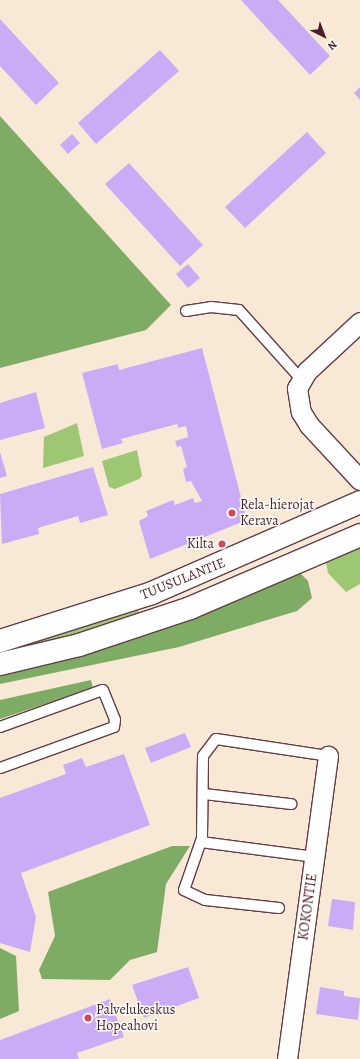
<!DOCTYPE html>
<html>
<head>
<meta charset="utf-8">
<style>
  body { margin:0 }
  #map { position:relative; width:360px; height:1059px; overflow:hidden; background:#f8e9d7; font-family:Alegreya,serif }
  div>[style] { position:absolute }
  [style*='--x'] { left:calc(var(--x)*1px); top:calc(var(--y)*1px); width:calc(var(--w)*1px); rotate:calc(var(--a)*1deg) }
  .green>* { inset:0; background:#9ec773 }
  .forest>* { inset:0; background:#7eac65 }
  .building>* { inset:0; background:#caacf6 }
  .roads { filter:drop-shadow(1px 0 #643d45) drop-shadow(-1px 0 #643d45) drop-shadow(0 1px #643d45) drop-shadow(0 -1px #643d45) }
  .service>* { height:10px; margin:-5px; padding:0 5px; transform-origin:5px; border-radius:5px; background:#fff }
  .minor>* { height:19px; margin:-9.5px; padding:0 9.5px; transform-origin:9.5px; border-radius:9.5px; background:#fff }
  .secondary>* { height:22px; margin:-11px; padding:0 11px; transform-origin:11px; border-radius:11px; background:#fff }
  .dots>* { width:11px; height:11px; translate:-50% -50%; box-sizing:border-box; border:2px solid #fdfcf7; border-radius:50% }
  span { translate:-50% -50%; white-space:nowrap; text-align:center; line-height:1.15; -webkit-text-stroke:3px #fdfcf7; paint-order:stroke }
  .poi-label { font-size:14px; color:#4a1f2b }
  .left { translate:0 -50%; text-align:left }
  .right { translate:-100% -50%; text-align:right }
  .street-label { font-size:14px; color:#4a1f2b }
  .north { position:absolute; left:304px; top:16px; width:40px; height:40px; -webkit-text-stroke:3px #fdfcf7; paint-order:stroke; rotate:138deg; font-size:11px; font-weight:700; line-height:16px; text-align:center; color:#4a1f2b }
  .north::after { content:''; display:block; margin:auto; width:14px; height:18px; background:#4a1f2b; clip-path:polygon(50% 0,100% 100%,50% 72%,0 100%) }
</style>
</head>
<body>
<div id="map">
  <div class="green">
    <div style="clip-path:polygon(77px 423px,84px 456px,43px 468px,44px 437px)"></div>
    <div style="clip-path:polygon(137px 450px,142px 476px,139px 479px,115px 489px,109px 487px,102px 461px)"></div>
    <div style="clip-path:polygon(360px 545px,360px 584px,346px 592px,328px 573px,325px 556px)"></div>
    <div style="clip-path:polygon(136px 605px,139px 612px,128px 621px,0 659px,0 649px)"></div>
  </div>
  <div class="forest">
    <div style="clip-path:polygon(0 116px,171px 305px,146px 330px,0 368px)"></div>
    <div style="clip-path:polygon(299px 572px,308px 581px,312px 598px,297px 611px,179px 647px,0 684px,0 672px)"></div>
    <div style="clip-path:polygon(91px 680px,93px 688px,0 719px,0 700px)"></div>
    <div style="clip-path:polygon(172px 846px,190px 846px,166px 884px,157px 952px,130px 960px,110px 980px,42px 979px,39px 970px,55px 936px,48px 892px)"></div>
    <div style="clip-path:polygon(0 948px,16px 956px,19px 1011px,0 1019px)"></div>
  </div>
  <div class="building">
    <div style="clip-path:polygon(241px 0,278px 0,330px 56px,310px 75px)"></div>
    <div style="clip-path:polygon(0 19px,59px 83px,36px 105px,0 66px)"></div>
    <div style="clip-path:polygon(160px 50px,179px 71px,96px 144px,78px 123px)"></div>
    <div style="clip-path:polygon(360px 87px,360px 100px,354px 93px)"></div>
    <div style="clip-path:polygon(307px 132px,326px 153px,245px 228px,225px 207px)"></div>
    <div style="clip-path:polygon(72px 134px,80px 143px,68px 154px,60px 145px)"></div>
    <div style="clip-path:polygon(129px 163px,203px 245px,180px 266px,105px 184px)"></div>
    <div style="clip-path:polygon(188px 264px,200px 278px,188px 288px,176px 274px)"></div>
    <div style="clip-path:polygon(202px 348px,247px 520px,150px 559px,139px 521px,148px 516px,146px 511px,173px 500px,175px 505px,193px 498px,195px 503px,202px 501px,191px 481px,186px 482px,183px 469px,187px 467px,181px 446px,177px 447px,175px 441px,188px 437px,186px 426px,178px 428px,177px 424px,121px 439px,123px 443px,102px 449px,82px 373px,118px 364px,119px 370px)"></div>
    <div style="clip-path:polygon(36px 392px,45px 428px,0 440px,0 403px)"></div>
    <div style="clip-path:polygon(0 452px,7px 476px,0 478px)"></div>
    <div style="clip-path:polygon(93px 467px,108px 515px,80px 523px,78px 516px,38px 528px,39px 534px,2px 544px,0 494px)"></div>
    <div style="clip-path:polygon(185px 733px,191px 747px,151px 763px,145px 748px)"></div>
    <div style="clip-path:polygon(124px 754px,150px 825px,21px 873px,36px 917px,30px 952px,0 943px,0 798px,66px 774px,63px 765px,82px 758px,86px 767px)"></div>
    <div style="clip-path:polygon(332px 899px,355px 902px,353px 930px,328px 926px)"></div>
    <div style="clip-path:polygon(188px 967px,199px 998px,144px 1018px,132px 985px)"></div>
    <div style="clip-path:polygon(320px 987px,344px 991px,344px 996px,360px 998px,358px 1020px,316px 1014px)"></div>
    <div style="clip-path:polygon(110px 999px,124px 1037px,77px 1053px,79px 1059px,0 1059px,0 1040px)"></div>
  </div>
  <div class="roads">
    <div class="service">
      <div style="--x:186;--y:311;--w:25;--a:-9"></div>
      <div style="--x:211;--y:307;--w:28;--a:6"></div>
      <div style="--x:239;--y:310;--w:91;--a:48.1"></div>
      <div style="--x:0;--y:727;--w:109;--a:-19.8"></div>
      <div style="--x:103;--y:690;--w:32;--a:68"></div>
      <div style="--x:115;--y:720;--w:7;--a:98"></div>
      <div style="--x:114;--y:727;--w:121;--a:160.2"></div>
      <div style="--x:204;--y:794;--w:88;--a:6.6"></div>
      <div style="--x:201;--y:842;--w:115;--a:7.5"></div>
      <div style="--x:279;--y:908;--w:74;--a:-173.8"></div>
      <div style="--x:205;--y:900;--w:23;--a:-155"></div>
      <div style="--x:184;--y:890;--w:55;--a:-70.9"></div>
      <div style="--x:202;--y:838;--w:82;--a:-89.3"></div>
      <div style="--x:203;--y:756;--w:21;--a:-53"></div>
      <div style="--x:216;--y:739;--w:113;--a:8.6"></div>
    </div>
    <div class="minor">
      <div style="--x:360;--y:322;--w:72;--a:137.2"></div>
      <div style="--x:307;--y:371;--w:20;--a:120"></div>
      <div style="--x:297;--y:388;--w:24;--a:81"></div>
      <div style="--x:301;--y:412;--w:15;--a:58"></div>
      <div style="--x:309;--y:425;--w:75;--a:47.2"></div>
      <div style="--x:287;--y:1059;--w:306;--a:-82.3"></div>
    </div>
    <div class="secondary">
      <div style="--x:0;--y:641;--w:159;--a:-17.5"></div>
      <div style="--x:152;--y:593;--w:227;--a:-23.6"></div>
      <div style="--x:0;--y:664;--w:81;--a:-13.5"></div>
      <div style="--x:79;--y:645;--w:117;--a:-18.4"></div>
      <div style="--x:190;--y:608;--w:185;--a:-23.2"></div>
    </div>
  </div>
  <div class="dots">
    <div style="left:232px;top:513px;background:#d1495b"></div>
    <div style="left:222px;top:544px;background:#d1495b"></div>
    <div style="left:88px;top:1018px;background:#d1495b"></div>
  </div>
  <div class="poi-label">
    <span class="left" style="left:240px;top:513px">Rela-hierojat<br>Kerava</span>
    <span class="right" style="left:214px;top:544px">Kilta</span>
    <span class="left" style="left:96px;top:1018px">Palvelukeskus<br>Hopeahovi</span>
  </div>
  <div class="street-label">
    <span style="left:183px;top:579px;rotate:-22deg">TUUSULANTIE</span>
    <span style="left:308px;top:907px;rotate:-82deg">KOKONTIE</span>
  </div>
  <div class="north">N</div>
</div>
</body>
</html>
